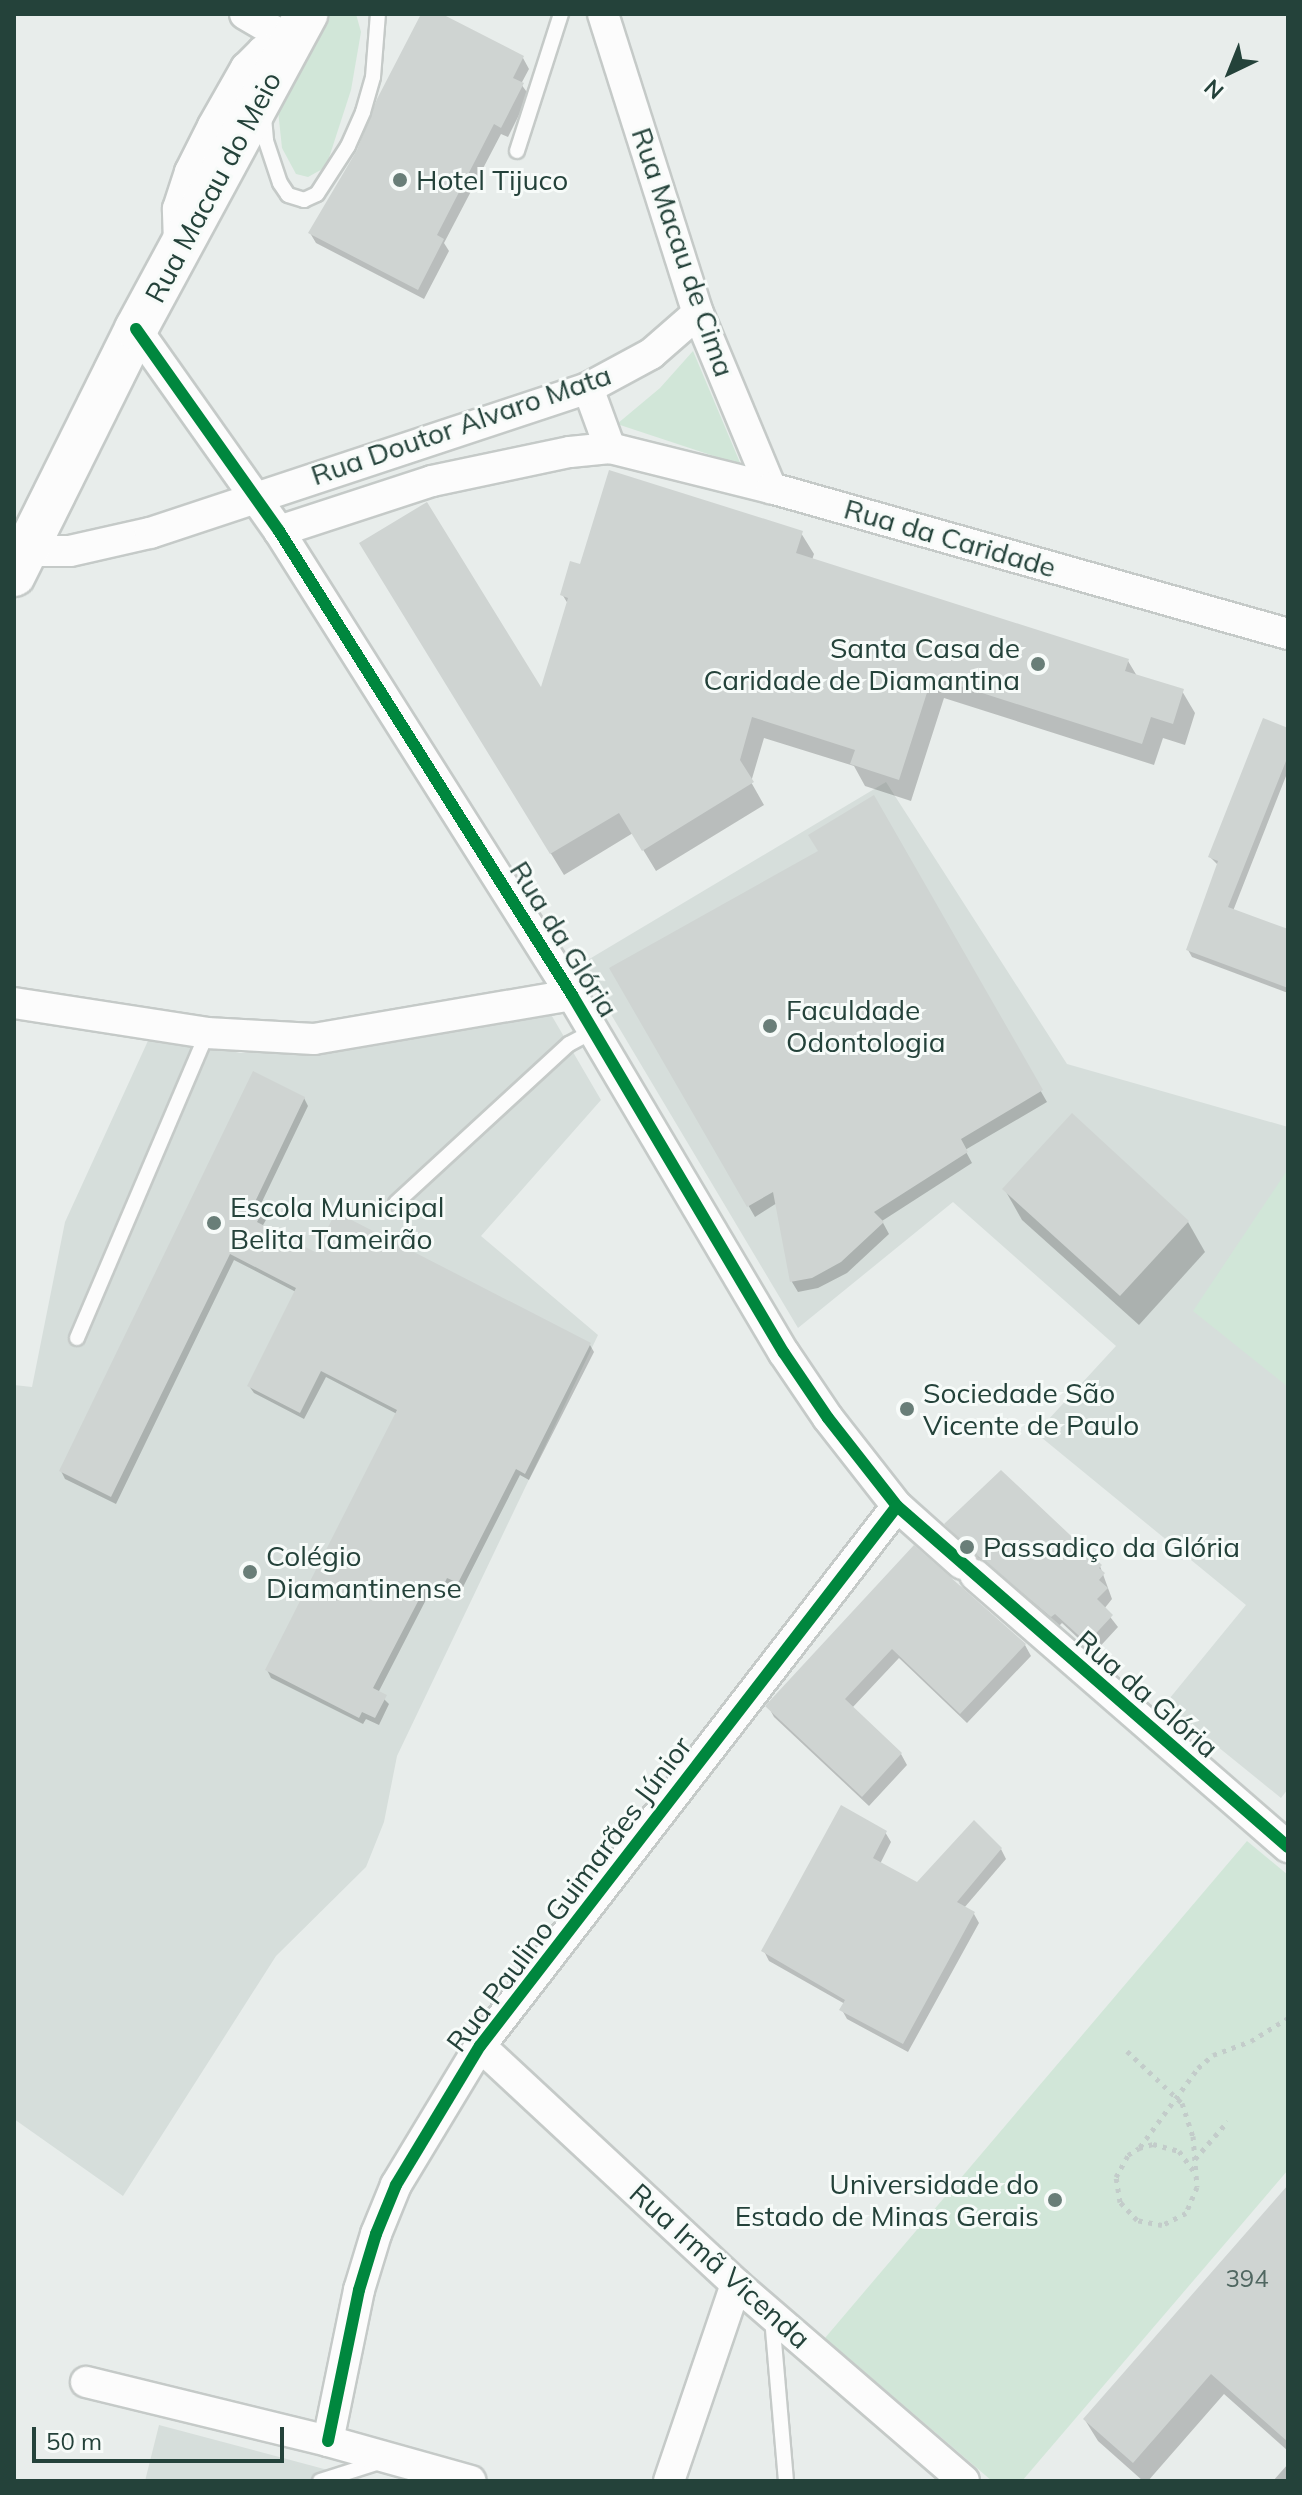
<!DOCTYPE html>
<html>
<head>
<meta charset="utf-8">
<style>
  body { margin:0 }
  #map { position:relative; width:1302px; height:2495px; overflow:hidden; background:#e8edeb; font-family:Mulish,sans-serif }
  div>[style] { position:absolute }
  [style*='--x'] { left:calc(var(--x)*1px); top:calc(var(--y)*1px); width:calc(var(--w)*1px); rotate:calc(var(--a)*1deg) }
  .built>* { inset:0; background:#d6dedb }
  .green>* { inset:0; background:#d1e6d8 }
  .shadow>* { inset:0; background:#0003 }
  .building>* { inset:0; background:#cfd4d2 }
  .path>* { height:5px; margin-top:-2.5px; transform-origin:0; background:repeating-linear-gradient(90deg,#c3ccca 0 4px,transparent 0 10px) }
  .roads { filter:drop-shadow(2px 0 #c5cac8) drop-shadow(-2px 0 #c5cac8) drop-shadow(0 2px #c5cac8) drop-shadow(0 -2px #c5cac8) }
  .service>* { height:14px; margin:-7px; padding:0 7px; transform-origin:7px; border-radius:7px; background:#fcfcfc }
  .minor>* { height:30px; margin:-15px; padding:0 15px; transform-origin:15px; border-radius:15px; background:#fcfcfc }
  .secondary>* { height:42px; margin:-21px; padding:0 21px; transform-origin:21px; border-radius:21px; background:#fcfcfc }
  .cycleway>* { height:12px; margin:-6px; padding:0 6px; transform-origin:6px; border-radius:6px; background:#00873e }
  .dots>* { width:22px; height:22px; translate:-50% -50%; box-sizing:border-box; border:4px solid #f7fbf9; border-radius:50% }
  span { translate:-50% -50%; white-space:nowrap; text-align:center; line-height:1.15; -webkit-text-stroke:6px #f7fbf9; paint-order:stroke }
  .number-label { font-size:24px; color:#506761 }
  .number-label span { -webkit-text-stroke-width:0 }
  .poi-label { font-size:28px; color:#24423a }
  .left { translate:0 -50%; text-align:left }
  .right { translate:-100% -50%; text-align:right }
  .street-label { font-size:28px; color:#24423a }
  .frame { position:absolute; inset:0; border:16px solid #24423a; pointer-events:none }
  .north { position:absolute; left:1190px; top:32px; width:80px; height:80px; -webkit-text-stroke:6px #f7fbf9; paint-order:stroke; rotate:223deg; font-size:22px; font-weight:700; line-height:32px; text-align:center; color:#24423a }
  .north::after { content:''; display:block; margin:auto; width:28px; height:36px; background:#24423a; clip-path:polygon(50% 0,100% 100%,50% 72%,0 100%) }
  .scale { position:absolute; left:32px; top:2427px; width:252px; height:36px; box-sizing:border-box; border:4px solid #24423a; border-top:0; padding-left:10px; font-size:24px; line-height:28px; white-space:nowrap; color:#24423a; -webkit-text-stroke:6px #f7fbf9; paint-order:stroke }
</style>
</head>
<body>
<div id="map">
  <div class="built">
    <div style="clip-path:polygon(886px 782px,1067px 1064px,1288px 1127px,1288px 1789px,1281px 1798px,1165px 1704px,1246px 1605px,1036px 1433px,1116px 1346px,953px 1202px,798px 1328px,581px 964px)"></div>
    <div style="clip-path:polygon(549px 1011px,601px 1100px,481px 1236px,598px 1335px,397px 1756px,384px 1822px,366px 1867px,276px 1956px,123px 2196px,14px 2119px,14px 1385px,32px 1387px,65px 1222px,152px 1032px,240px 1053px,322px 1052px)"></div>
    <div style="clip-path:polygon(159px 2425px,369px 2481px,145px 2481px)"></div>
  </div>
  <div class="green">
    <div style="clip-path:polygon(323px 14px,356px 14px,361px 32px,351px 90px,326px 167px,308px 177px,296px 174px,282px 148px,277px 101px)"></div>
    <div style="clip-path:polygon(693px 351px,741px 465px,617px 424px,660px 388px)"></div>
    <div style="clip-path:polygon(1288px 1169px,1288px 1387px,1193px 1311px)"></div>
    <div style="clip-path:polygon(1247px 1841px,1288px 1875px,1288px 2170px,1022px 2481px,992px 2481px,825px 2338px)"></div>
  </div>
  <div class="shadow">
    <div style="clip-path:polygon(423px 14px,437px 14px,523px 58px,529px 69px,521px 84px,529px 95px,508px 137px,501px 134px,444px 243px,449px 251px,424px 299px,316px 243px,310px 233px,359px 151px)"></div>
    <div style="clip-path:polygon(801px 533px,814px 554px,812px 560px,1128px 661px,1137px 676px,1182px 691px,1195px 713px,1185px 745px,1163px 738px,1154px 765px,944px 698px,911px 801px,865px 786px,854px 766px,764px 738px,751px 782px,764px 805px,656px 871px,633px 833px,564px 875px,375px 565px,541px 692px,568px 604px,562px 594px,581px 566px)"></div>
    <div style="clip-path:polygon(1288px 730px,1288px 771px,1233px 911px,1288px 931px,1288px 993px,1192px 957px,1188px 950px,1219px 866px,1210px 857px)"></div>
    <div style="clip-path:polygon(873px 798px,1047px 1102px,965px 1150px,972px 1163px,882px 1221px,889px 1234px,847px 1273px,818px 1288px,798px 1292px,792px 1282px,777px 1203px,755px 1217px,612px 969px,820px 852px)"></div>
    <div style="clip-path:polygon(304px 1098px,308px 1106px,259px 1208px,267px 1218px,262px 1227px,316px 1255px,590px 1345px,594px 1352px,529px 1480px,520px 1475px,462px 1589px,452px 1584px,444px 1599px,430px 1592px,378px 1693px,389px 1704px,379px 1725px,366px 1719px,363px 1724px,271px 1678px,267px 1670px,397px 1414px,326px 1377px,304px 1419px,254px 1393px,249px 1386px,296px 1292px,234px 1260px,116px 1504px,65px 1479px,61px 1471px)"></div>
    <div style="clip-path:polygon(1005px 1190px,1188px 1222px,1205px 1252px,1139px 1325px,1022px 1220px)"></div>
    <div style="clip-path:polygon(947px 1524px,1100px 1566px,1112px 1599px,1104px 1609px,1118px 1627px,1094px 1653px,1062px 1623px,1058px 1627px,987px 1568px)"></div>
    <div style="clip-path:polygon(914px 1548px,1025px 1645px,1031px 1656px,967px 1723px,899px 1658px,852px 1708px,901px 1754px,907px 1765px,869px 1806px,774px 1717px,768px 1706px)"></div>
    <div style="clip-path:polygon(885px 1832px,891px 1842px,880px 1864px,918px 1884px,1001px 1849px,1006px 1859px,964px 1908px,974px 1914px,979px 1923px,908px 2052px,847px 2019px,842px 2010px,845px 2004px,769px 1961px,764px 1951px)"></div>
    <div style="clip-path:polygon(1288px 2188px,1288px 2451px,1224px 2394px,1148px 2481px,1143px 2481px,1098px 2441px,1085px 2420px)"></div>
    <div style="clip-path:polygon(1288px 2464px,1288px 2481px,1273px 2481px)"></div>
  </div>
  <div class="building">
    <div style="clip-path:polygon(421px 14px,442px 14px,524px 56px,513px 78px,524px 83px,501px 128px,494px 124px,437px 235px,444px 239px,418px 290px,308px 233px,357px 150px,377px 99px)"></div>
    <div style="clip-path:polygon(609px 470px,803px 531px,796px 553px,1129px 659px,1125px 671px,1184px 689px,1173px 724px,1151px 717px,1142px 744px,932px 677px,899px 780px,850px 764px,855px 750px,752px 717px,740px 760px,754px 782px,642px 851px,619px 813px,550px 854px,359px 543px,427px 502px,541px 687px,568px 598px,560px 595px,570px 561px,580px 564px)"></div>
    <div style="clip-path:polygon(1263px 718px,1288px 728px,1288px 756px,1228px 907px,1288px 929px,1288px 988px,1186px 950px,1218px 861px,1208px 857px)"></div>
    <div style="clip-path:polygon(874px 795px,1043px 1090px,961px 1139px,968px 1152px,874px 1212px,884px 1222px,841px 1262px,812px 1278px,790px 1282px,773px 1192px,747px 1207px,609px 968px,818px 851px,808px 835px)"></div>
    <div style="clip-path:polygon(253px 1071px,305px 1097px,254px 1204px,264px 1209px,257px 1222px,315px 1252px,336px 1212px,591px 1343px,525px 1474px,516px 1469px,458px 1583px,447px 1578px,440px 1593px,426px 1586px,373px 1688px,387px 1695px,375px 1718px,362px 1712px,359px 1718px,265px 1670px,397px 1410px,321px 1371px,300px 1413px,247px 1386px,296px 1288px,230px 1254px,111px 1497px,59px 1471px)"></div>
    <div style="clip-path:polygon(1072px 1113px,1189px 1221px,1120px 1296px,1002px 1189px)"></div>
    <div style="clip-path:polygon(1001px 1470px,1102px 1565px,1099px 1568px,1105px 1573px,1099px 1580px,1108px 1588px,1097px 1599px,1113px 1615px,1087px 1643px,1055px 1614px,1051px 1617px,979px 1557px,944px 1524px)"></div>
    <div style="clip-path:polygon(914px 1545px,1026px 1644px,960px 1714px,892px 1649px,845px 1699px,902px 1753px,862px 1797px,765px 1706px)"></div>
    <div style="clip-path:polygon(841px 1805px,887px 1831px,873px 1858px,917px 1882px,974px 1820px,1002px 1848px,957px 1902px,975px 1912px,903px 2044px,839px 2010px,845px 2000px,761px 1951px)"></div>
    <div style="clip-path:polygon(1288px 2185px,1288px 2442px,1211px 2374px,1133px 2463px,1083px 2419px)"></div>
  </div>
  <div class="path">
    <div style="--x:1127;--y:2051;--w:76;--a:43.4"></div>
    <div style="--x:1182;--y:2103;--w:35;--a:72"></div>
    <div style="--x:1193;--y:2136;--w:51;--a:85.5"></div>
    <div style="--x:1197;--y:2187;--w:28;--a:113"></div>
    <div style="--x:1186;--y:2213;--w:27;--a:153"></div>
    <div style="--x:1162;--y:2225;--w:25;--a:-169"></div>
    <div style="--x:1137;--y:2220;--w:25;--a:-133"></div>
    <div style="--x:1120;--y:2202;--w:25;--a:-99"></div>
    <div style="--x:1116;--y:2177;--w:25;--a:-61"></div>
    <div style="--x:1128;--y:2155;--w:13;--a:-32"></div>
    <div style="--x:1139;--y:2148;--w:15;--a:-16"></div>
    <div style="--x:1153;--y:2144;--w:27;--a:15"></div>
    <div style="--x:1179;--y:2151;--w:27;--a:54"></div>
    <div style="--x:1140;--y:2147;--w:98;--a:-53.7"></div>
    <div style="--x:1198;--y:2068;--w:20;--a:-41"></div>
    <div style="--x:1213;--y:2055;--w:40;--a:-20.2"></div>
    <div style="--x:1251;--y:2041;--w:44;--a:-31.9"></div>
    <div style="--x:1195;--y:2159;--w:50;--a:-49"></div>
  </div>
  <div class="roads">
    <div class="service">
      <div style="--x:264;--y:117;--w:24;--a:85"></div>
      <div style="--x:266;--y:141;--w:44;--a:71.6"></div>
      <div style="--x:280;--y:183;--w:14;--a:56"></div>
      <div style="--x:288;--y:195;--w:17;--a:17"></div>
      <div style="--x:304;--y:200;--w:14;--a:-25"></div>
      <div style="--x:317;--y:194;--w:57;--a:-57.1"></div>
      <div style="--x:348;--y:146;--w:37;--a:-66"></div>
      <div style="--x:363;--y:112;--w:36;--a:-74"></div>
      <div style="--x:373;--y:77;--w:63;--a:-85.5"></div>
      <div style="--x:517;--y:151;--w:144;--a:-72.2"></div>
      <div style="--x:396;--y:1203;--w:235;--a:-42.6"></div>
      <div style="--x:569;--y:1044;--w:27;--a:-28"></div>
      <div style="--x:77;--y:1338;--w:332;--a:-66.9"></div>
      <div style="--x:772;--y:2318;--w:164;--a:85.1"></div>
      <div style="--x:320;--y:2481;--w:66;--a:-17.6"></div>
    </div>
    <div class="minor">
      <div style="--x:245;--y:14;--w:53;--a:30.4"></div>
      <div style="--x:603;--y:14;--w:314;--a:72.4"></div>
      <div style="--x:698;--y:313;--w:190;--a:67.4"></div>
      <div style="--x:179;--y:242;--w:33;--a:-92"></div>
      <div style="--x:178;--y:209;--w:39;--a:-72"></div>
      <div style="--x:190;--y:172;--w:51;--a:-63.4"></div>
      <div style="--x:213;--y:126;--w:67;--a:-60.4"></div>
      <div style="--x:246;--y:68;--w:24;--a:-45"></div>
      <div style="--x:263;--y:51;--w:10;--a:-17"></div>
      <div style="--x:273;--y:48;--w:13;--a:13"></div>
      <div style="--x:136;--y:329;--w:247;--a:54.7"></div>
      <div style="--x:279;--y:531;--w:549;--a:57.73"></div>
      <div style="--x:572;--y:995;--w:416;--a:59.4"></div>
      <div style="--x:784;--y:1353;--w:78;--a:55.9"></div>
      <div style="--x:828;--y:1418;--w:112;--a:51.9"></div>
      <div style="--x:897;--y:1506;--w:87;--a:41.7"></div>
      <div style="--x:588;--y:388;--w:64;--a:69.9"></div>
      <div style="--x:279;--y:531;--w:161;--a:-18.1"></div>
      <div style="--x:432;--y:481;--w:141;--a:-11.9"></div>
      <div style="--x:570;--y:452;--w:40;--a:-5.7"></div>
      <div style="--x:610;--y:448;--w:166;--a:14"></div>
      <div style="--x:771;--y:488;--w:537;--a:15.77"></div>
      <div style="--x:14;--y:547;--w:14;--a:17"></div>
      <div style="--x:27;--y:551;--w:43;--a:0"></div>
      <div style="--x:70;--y:551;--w:82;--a:-12.7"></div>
      <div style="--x:150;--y:533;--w:461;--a:-18.3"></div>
      <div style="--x:588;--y:388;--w:72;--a:-28.4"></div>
      <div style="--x:651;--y:354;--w:62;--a:-41.1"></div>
      <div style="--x:14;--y:1003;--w:195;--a:8.8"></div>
      <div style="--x:207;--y:1033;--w:107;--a:3.2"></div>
      <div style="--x:314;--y:1039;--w:262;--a:-9.7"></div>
      <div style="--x:975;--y:1575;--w:415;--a:41"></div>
      <div style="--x:480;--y:2046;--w:350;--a:42.9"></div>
      <div style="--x:736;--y:2284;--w:301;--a:40.8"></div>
      <div style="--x:86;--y:2382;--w:249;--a:13.7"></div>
      <div style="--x:328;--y:2441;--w:148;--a:15.6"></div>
      <div style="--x:328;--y:2441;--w:154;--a:-78.4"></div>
      <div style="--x:359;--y:2290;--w:59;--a:-73.1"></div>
      <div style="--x:376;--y:2234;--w:53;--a:-67.8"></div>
      <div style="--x:396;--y:2185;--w:162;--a:-58.9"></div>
      <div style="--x:480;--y:2046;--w:682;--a:-52.32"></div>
      <div style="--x:669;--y:2481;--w:208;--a:-71.2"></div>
    </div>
    <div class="secondary">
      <div style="--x:14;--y:575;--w:275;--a:-63.6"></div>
      <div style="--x:136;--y:329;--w:358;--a:-61.6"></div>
    </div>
  </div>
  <div class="cycleway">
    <div style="--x:136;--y:329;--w:247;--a:54.7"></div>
    <div style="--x:279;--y:531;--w:549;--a:57.73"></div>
    <div style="--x:572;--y:995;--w:416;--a:59.4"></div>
    <div style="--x:784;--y:1353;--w:78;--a:55.9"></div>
    <div style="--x:828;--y:1418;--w:112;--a:51.9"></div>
    <div style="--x:897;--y:1506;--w:519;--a:41.09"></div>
    <div style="--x:328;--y:2441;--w:154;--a:-78.4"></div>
    <div style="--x:359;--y:2290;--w:59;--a:-73.1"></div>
    <div style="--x:376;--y:2234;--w:53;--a:-67.8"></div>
    <div style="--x:396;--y:2185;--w:162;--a:-58.9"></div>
    <div style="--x:480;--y:2046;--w:682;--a:-52.32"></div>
  </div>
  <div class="dots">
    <div style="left:400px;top:180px;background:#697e78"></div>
    <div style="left:1038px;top:664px;background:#697e78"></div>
    <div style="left:770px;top:1026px;background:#697e78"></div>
    <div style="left:214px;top:1223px;background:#697e78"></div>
    <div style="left:907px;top:1409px;background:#697e78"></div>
    <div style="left:967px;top:1547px;background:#697e78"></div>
    <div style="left:250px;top:1572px;background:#697e78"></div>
    <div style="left:1055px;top:2200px;background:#697e78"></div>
  </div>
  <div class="number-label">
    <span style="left:1247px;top:2279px">394</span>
  </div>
  <div class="poi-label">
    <span class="left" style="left:416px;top:180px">Hotel Tijuco</span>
    <span class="right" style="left:1020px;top:664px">Santa Casa de<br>Caridade de Diamantina</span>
    <span class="left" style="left:786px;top:1026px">Faculdade<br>Odontologia</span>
    <span class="left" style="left:230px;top:1223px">Escola Municipal<br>Belita Tameirão</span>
    <span class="left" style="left:923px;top:1409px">Sociedade São<br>Vicente de Paulo</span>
    <span class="left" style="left:983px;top:1547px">Passadiço da Glória</span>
    <span class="left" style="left:266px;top:1572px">Colégio<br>Diamantinense</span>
    <span class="right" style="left:1039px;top:2200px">Universidade do<br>Estado de Minas Gerais</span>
  </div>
  <div class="street-label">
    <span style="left:213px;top:187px;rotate:-62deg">Rua Macau do Meio</span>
    <span style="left:683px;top:252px;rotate:71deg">Rua Macau de Cima</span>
    <span style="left:461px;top:425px;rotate:-19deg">Rua Doutor Alvaro Mata</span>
    <span style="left:950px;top:538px;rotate:16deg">Rua da Caridade</span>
    <span style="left:564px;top:939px;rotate:58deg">Rua da Glória</span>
    <span style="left:1147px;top:1694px;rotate:41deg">Rua da Glória</span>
    <span style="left:569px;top:1894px;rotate:-53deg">Rua Paulino Guimarães Júnior</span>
    <span style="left:720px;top:2266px;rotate:42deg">Rua Irmã Vicenda</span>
  </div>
  <div class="frame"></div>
  <div class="north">N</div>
  <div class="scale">50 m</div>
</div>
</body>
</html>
